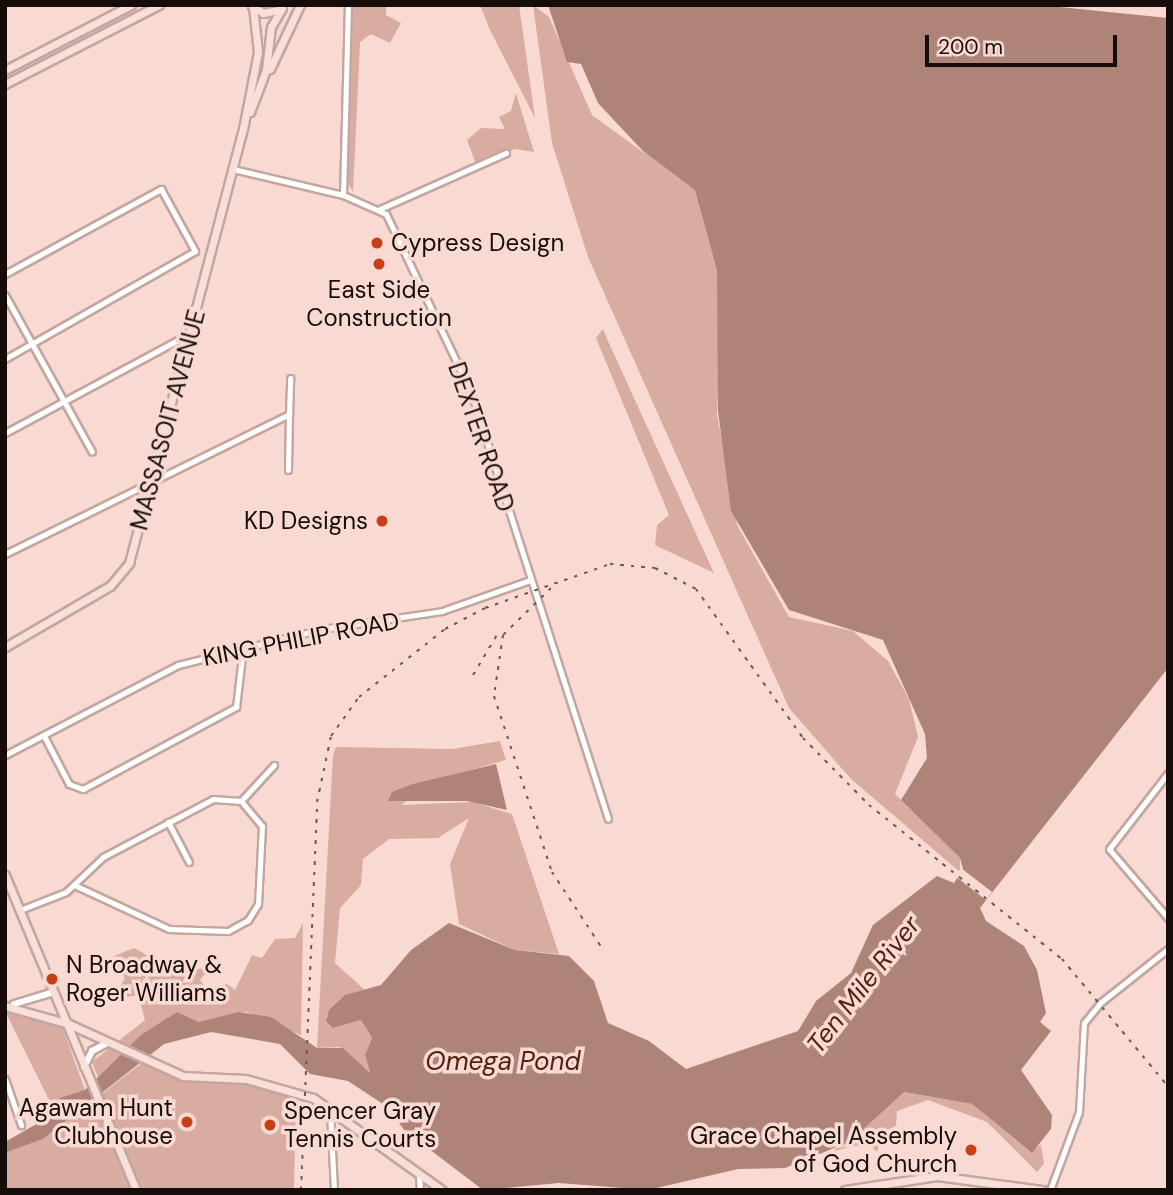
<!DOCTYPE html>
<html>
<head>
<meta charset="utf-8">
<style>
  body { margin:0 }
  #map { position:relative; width:1173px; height:1195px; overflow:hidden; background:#f8dad2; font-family:"DM Sans",sans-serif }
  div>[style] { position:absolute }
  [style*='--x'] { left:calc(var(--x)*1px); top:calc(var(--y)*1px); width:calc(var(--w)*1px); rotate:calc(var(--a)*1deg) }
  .green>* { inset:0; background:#d8aca1 }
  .water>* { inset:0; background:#ae8479 }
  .pier>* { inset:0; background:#f8dad2 }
  .roads { filter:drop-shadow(2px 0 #c3a69f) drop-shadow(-2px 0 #c3a69f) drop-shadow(0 2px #c3a69f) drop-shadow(0 -2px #c3a69f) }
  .minor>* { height:5px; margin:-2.5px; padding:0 2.5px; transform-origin:2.5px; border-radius:2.5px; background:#fff }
  .tertiary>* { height:6px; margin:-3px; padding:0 3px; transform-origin:3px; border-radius:3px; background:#fff }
  .secondary>* { height:7px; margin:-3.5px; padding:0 3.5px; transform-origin:3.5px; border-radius:3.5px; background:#f8dfd9 }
  .rail>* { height:2px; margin-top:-1px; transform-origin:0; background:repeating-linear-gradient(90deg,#695853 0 3.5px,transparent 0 10.5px) }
  .dots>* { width:19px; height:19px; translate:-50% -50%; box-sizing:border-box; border:4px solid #f8dad2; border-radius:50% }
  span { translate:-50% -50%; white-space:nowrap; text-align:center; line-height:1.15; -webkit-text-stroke:7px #f8dad2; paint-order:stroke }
  .poi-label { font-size:24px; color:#160d0a }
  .left { translate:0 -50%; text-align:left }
  .right { translate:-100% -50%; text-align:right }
  .street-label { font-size:24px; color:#160d0a }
  .water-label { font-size:26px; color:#541e10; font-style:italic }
  .frame { position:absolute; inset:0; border:7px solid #160d0a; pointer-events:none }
  .scale { position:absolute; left:925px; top:35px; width:192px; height:32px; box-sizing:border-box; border:4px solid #160d0a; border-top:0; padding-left:9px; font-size:21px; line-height:24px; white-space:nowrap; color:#160d0a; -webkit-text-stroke:5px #f8dad2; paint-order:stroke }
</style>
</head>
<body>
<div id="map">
  <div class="green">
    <div style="clip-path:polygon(353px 5px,386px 5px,386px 15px,401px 23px,390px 43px,371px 34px,360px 42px,353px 192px,348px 183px)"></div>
    <div style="clip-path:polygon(480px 5px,519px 5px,535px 118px,490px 30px)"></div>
    <div style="clip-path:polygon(533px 5px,549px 17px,592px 115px,647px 155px,598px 103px,726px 211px,717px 414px,737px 525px,789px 617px,853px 631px,888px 661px,909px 699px,918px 737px,895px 794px,960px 858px,960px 872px,851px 779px,789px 708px,588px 257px,552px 143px)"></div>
    <div style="clip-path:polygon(516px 93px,534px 152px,515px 149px,476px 164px,467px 140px,481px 128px,505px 129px,499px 117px,511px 111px)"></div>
    <div style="clip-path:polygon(603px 329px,608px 341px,714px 573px,655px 545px,657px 525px,669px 515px,596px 338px)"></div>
    <div style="clip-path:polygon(500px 741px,506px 760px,438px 779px,401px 805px,473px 802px,512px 814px,559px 954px,515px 950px,459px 924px,450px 864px,469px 818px,438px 838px,389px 839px,363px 859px,361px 885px,340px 908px,335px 963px,366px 991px,332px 1007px,326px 1018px,333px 1028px,361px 1020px,372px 1038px,365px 1055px,370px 1074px,340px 1047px,317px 1048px,333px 755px,336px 747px,452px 749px)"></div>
    <div style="clip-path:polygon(303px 923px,301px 1035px,246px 1012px,199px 1022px,177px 1012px,99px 1080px,92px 1062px,145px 1020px,138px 995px,113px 999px,125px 978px,107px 959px,134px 948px,176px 971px,210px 968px,200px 980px,208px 991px,227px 984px,235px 990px,252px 955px,262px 958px,275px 939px,295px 938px)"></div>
    <div style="clip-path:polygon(15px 1011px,63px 1029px,85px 1090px,53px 1108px,6px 1013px)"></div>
    <div style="clip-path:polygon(147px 1059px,187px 1074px,296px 1092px,294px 1190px,5px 1190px,5px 1153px,43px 1139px)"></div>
    <div style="clip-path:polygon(904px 1092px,972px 1104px,1029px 1151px,1041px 1145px,1044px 1164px,1037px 1172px,987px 1122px,928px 1100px,897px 1111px,896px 1126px,882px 1132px,877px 1152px,868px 1143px,833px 1151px)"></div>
  </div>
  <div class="water">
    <div style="clip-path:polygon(548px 5px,1040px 5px,1168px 18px,1168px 668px,980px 908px,986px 921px,1024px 946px,1037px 970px,1046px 1013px,1040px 1022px,1051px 1031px,1021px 1070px,1052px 1115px,1051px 1129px,1032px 1153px,972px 1104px,904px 1092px,849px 1142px,785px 1168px,738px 1169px,648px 1190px,559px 1183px,483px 1190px,404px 1130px,389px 1108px,348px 1081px,310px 1074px,280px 1044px,211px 1032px,164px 1044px,43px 1139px,5px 1153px,5px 1142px,40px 1122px,60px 1098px,85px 1090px,141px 1035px,177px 1012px,199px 1022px,238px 1012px,271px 1017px,317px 1048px,343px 1048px,370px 1073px,365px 1055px,372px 1038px,361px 1020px,333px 1028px,326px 1021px,329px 1010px,345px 995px,381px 985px,411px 950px,449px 923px,515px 950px,569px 956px,594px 981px,608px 1023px,649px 1041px,686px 1069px,798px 1031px,816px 1001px,851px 973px,873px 925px,937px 876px,954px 883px,963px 869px,960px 858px,901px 800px,927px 758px,925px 734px,883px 640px,789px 610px,731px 511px,718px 411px,717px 270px,695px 190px,642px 150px,598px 103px,581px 64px,567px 62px)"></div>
    <div style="clip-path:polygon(496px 764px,507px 810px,467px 801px,388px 801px,392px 792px,413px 784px)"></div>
  </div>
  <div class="pier">
    <div style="clip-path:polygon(961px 868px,992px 892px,986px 900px,955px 876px)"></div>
  </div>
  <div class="roads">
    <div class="minor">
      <div style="--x:233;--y:169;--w:113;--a:13.3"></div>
      <div style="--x:343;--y:195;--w:47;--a:23.8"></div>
      <div style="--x:386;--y:214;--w:197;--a:64.5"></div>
      <div style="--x:471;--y:392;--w:448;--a:72.2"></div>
      <div style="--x:343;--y:195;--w:190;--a:-88.5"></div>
      <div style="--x:380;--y:209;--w:138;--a:-24"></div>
      <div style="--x:5;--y:274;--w:178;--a:-28.6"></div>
      <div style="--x:161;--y:189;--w:71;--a:61.3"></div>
      <div style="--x:195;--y:251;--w:219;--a:150.4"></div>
      <div style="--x:5;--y:295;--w:179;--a:61"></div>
      <div style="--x:5;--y:433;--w:211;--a:-28.3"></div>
      <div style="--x:288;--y:470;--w:56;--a:-89"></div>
      <div style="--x:5;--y:554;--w:317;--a:-26.2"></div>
      <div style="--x:289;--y:414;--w:36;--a:-88"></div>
      <div style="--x:44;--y:736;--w:54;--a:62.5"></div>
      <div style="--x:69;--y:784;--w:15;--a:20"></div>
      <div style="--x:83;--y:789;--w:174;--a:-28.2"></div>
      <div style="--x:236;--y:707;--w:59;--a:-83.2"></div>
      <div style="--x:5;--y:755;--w:195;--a:-27.5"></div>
      <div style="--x:178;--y:665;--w:148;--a:-14"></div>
      <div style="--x:322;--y:629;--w:121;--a:-8.5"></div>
      <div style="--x:442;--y:611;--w:93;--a:-19.4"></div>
      <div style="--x:1168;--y:773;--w:96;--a:127.8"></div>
      <div style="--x:1109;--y:849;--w:91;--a:49.5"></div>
      <div style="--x:241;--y:801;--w:49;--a:-47.5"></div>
      <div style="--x:168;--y:822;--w:45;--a:62.3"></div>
      <div style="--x:20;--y:910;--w:49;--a:-21.4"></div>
      <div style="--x:66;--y:892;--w:51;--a:-43.4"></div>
      <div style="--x:103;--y:857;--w:124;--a:-27.8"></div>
      <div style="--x:213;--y:799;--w:28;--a:4"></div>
      <div style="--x:241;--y:801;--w:33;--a:50"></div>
      <div style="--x:262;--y:826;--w:78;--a:92.9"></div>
      <div style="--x:258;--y:904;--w:19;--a:122"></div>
      <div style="--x:248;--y:920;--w:23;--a:151"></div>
      <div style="--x:228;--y:931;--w:59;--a:-178.1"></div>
      <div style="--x:169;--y:929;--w:105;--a:-155.1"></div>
      <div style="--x:5;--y:1079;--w:49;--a:70.8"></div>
      <div style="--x:330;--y:1111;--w:79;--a:87.1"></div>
      <div style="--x:419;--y:1176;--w:14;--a:86"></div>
      <div style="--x:1050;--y:1190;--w:83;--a:-69.6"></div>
      <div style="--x:1079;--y:1112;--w:89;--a:-86.8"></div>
      <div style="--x:1084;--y:1023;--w:26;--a:-51"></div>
      <div style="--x:1100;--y:1003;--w:87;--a:-38.5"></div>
    </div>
    <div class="tertiary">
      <div style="--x:14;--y:1004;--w:42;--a:-16.7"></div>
      <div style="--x:84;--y:1067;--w:18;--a:-63"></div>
      <div style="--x:92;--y:1051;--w:19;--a:-28"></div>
    </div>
    <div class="secondary">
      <div style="--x:252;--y:6;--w:13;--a:32"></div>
      <div style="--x:263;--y:13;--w:16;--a:-11"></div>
      <div style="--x:270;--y:69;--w:71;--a:-64.9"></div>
      <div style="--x:5;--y:70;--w:142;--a:-27.3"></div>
      <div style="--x:5;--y:84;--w:173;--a:-27.2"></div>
      <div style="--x:250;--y:112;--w:45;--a:-69.1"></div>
      <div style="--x:266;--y:70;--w:43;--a:-83.4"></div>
      <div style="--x:271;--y:27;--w:22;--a:-60"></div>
      <div style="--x:5;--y:647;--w:121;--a:-30.2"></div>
      <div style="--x:110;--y:586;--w:30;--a:-50"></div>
      <div style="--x:129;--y:563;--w:449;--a:-75.3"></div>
      <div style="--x:243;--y:129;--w:78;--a:-79"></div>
      <div style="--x:258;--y:52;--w:45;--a:-96.3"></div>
      <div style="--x:5;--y:875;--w:341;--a:67.4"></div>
      <div style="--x:5;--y:1006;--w:66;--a:15.7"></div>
      <div style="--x:69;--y:1024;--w:125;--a:24.5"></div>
      <div style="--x:183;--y:1076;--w:63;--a:2.7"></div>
      <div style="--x:246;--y:1079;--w:70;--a:15.8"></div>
      <div style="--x:313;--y:1098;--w:158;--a:35.5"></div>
      <div style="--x:845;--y:1190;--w:93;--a:-8.7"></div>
      <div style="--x:937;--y:1176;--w:106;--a:7.6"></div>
    </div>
  </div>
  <div class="rail">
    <div style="--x:551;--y:588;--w:67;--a:135.6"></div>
    <div style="--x:503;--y:635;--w:62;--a:98.4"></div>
    <div style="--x:494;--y:696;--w:185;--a:71.8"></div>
    <div style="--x:552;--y:872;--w:91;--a:56.7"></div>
    <div style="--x:473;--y:675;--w:49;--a:-59.2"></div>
    <div style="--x:301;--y:1190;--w:388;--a:-87.6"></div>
    <div style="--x:317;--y:802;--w:67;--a:-78"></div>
    <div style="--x:331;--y:736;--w:48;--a:-54.3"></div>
    <div style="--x:359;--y:697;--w:110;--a:-38.3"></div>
    <div style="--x:445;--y:629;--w:45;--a:-27.7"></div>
    <div style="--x:485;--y:608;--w:133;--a:-19.4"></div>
    <div style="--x:610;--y:564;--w:45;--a:5.1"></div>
    <div style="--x:655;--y:568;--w:46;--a:27.1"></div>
    <div style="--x:696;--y:589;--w:183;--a:54.3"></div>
    <div style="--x:803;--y:738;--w:94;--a:45.4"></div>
    <div style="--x:869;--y:805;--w:247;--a:38.6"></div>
    <div style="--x:1062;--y:959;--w:165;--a:50.2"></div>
  </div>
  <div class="dots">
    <div style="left:377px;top:243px;background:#c73e18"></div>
    <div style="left:379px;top:264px;background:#c73e18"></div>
    <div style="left:382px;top:521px;background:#c73e18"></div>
    <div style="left:52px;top:979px;background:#c73e18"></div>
    <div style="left:187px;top:1122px;background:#c73e18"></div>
    <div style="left:270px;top:1125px;background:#c73e18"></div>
    <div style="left:971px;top:1150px;background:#c73e18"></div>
  </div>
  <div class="poi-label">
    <span class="left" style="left:391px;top:243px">Cypress Design</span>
    <span style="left:379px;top:304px">East Side<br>Construction</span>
    <span class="right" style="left:368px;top:521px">KD Designs</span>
    <span class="left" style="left:66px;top:979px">N Broadway &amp;<br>Roger Williams</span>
    <span class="right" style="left:173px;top:1122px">Agawam Hunt<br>Clubhouse</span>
    <span class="left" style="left:284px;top:1125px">Spencer Gray<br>Tennis Courts</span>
    <span class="right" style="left:957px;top:1150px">Grace Chapel Assembly<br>of God Church</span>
  </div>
  <div class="street-label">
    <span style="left:168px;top:420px;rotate:-75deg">MASSASOIT AVENUE</span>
    <span style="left:481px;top:437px;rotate:71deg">DEXTER ROAD</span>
    <span style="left:301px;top:639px;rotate:-11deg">KING PHILIP ROAD</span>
  </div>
  <div class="water-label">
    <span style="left:864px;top:985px;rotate:-52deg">Ten Mile River</span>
    <span style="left:503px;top:1062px">Omega Pond</span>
  </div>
  <div class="frame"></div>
  <div class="scale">200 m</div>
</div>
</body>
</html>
